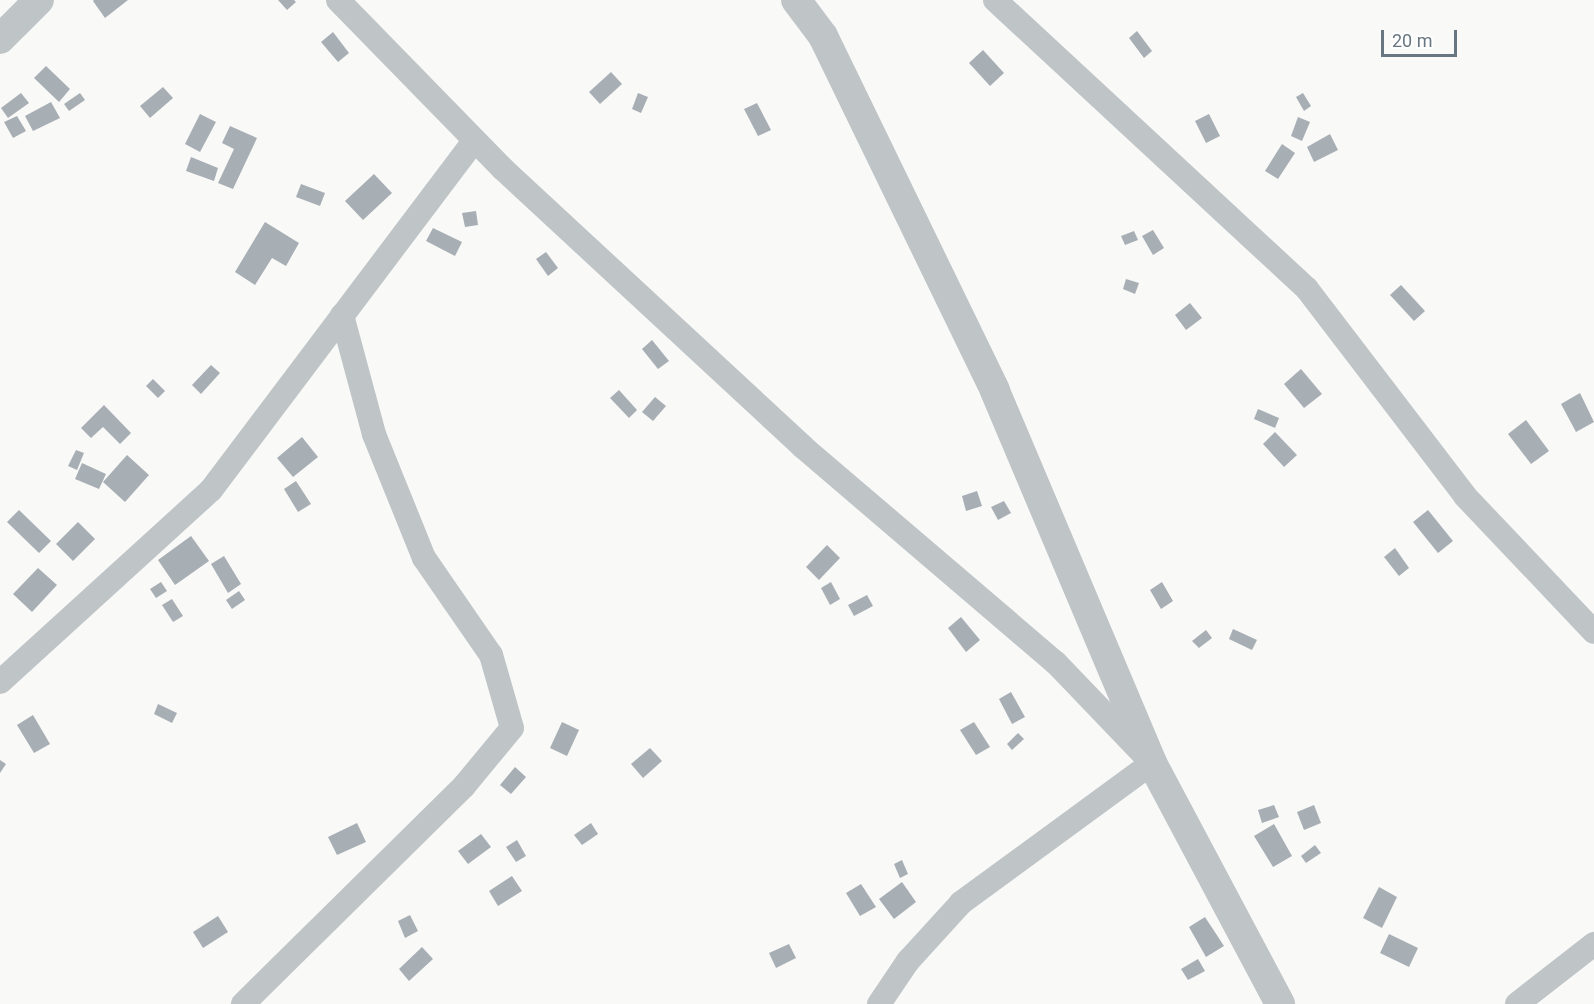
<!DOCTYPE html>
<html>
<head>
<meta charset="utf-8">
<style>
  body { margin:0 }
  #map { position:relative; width:1594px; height:1004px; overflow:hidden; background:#f9f9f8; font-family:Roboto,sans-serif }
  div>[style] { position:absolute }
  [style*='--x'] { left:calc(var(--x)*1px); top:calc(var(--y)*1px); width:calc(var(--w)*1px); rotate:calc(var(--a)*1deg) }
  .building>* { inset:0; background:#a7aeb4 }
  .minor>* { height:24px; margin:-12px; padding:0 12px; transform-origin:12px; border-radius:12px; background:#bfc4c7 }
  .tertiary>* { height:30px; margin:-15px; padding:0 15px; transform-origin:15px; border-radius:15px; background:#bfc4c7 }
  span { translate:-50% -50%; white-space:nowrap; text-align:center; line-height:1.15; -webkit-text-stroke:6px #fff; paint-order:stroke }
  .scale { position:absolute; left:1381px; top:30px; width:76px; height:27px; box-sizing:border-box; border:3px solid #677680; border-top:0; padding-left:8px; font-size:18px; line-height:21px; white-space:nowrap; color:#677680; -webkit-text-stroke:4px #fff; paint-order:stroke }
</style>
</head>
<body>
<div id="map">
  <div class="building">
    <div style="clip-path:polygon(128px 0,105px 18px,93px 1px,94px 0)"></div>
    <div style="clip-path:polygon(278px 0,294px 0,296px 2px,287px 10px)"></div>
    <div style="clip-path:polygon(1137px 31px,1152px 51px,1144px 58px,1129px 38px)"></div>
    <div style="clip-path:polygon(333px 32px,349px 53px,338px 62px,321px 42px)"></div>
    <div style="clip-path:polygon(983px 50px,1004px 73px,990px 86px,969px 63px)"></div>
    <div style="clip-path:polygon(46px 66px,70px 89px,59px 102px,34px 78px)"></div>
    <div style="clip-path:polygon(611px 72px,622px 84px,600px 104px,589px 92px)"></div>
    <div style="clip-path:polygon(163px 87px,173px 98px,150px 118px,140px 106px)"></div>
    <div style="clip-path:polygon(21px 93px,29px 103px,8px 118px,1px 108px)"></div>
    <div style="clip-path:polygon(80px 93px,85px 100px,69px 111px,64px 104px)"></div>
    <div style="clip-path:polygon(638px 93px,648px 97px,641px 113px,632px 109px)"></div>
    <div style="clip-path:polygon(1303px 93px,1311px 106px,1304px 111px,1296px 97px)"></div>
    <div style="clip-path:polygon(51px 102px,60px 118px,33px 131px,25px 116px)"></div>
    <div style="clip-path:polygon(757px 103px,771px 130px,758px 136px,744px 109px)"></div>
    <div style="clip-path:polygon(200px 114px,216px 122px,200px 152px,185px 144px)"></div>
    <div style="clip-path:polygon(1209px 114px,1220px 136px,1206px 143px,1195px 121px)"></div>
    <div style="clip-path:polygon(17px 116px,26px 131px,13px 138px,4px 122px)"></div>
    <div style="clip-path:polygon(1298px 117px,1310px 122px,1302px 141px,1291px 136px)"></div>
    <div style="clip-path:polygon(230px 126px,257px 138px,233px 189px,218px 183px,234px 149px,222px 143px)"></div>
    <div style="clip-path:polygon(1330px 134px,1338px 150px,1314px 162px,1307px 147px)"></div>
    <div style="clip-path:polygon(1282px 144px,1295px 153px,1278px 179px,1265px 171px)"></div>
    <div style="clip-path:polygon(191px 157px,218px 168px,214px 181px,186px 171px)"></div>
    <div style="clip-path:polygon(374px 174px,392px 193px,363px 220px,345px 201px)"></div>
    <div style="clip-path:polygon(301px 184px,325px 193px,320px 206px,296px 197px)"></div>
    <div style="clip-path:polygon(476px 211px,478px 225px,465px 227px,462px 213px)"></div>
    <div style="clip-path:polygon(265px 222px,299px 243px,286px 266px,272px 258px,255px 285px,235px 272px)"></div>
    <div style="clip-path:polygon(433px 228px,462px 242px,455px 256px,426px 241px)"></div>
    <div style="clip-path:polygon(1153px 230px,1164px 248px,1153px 255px,1142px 236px)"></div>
    <div style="clip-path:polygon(1134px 231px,1138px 240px,1125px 245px,1121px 236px)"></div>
    <div style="clip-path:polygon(546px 252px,558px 268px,548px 276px,536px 259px)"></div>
    <div style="clip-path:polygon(1126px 279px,1139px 283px,1135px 294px,1123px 289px)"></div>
    <div style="clip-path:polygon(1401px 285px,1425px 311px,1414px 321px,1390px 295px)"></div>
    <div style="clip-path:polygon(1190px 303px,1202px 318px,1186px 330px,1175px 315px)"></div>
    <div style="clip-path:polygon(652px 340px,669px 361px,658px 369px,642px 349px)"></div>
    <div style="clip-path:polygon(211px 365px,220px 373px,201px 394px,192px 385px)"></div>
    <div style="clip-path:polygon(1301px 369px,1322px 394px,1304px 408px,1284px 384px)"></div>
    <div style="clip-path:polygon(153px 379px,165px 391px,158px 398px,146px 386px)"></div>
    <div style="clip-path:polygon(619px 390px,637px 410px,629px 418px,610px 398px)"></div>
    <div style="clip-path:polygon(1580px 393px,1594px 422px,1576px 432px,1561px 404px)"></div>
    <div style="clip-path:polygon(655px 397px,666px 406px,653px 421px,642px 412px)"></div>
    <div style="clip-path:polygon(104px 405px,131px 433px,120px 444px,103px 427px,91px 438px,81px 428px)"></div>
    <div style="clip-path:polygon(1258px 409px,1279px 418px,1275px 428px,1254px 419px)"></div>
    <div style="clip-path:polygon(1526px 420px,1549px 451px,1531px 464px,1508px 434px)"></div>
    <div style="clip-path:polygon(1275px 432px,1297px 455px,1284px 467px,1263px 444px)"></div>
    <div style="clip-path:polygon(302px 437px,318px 457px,293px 477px,277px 458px)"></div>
    <div style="clip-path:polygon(76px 450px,84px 453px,77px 470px,68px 466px)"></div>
    <div style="clip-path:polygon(127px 455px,149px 475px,125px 502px,103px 482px)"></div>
    <div style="clip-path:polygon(82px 463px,106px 474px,99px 489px,75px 479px)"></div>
    <div style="clip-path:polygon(296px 481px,311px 504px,298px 512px,284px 489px)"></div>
    <div style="clip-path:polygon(977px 491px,982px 506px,966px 511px,962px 496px)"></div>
    <div style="clip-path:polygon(1004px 501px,1011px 513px,998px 520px,991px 507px)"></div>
    <div style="clip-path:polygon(19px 510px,51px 541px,39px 553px,7px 522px)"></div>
    <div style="clip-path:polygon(1428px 510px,1453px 541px,1438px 553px,1413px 522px)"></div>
    <div style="clip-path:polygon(78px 522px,95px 539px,73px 561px,56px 544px)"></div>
    <div style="clip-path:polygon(191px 536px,209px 561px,175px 585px,158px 560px)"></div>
    <div style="clip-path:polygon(827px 545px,840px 558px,819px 580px,806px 567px)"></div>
    <div style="clip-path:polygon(1395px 548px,1409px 568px,1399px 576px,1384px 557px)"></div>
    <div style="clip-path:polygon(224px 556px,241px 584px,228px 593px,211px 564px)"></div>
    <div style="clip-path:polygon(38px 568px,57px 585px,32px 612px,13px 594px)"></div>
    <div style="clip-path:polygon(161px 582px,167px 591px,156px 598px,150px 589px)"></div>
    <div style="clip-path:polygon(831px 582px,840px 599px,830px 605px,821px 588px)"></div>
    <div style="clip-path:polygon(1162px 582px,1173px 601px,1161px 609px,1150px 590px)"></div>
    <div style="clip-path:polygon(239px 591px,245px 600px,232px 609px,226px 600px)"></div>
    <div style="clip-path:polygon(867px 595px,873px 606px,854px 616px,848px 605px)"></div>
    <div style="clip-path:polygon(172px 599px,183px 616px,173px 622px,162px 605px)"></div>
    <div style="clip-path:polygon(961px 617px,980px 640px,966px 652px,948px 628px)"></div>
    <div style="clip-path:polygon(1233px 629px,1257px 640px,1252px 650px,1229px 639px)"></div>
    <div style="clip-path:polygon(1206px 630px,1212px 638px,1199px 648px,1192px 641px)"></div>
    <div style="clip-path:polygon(1011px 692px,1025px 717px,1012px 724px,999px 699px)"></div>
    <div style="clip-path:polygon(158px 704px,177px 713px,172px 723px,154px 714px)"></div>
    <div style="clip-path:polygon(33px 715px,50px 744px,34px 753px,17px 725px)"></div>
    <div style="clip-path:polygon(562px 722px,579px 730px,567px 756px,550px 748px)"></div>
    <div style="clip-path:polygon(974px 722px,990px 747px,976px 755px,960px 730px)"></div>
    <div style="clip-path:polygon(1018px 733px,1024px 739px,1012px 750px,1007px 744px)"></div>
    <div style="clip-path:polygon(650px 748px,662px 761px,643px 778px,631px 764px)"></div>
    <div style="clip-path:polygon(0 760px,6px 764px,0 773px)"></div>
    <div style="clip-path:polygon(515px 767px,526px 777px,511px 794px,500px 785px)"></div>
    <div style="clip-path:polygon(1274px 805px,1279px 817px,1262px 823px,1258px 810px)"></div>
    <div style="clip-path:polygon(1314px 805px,1321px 823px,1304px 830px,1297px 812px)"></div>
    <div style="clip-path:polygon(357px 823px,366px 842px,337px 855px,328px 837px)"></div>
    <div style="clip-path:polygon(591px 823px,598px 834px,582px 845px,574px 835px)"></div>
    <div style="clip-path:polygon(1274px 824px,1292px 856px,1273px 867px,1254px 836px)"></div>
    <div style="clip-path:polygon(481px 834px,491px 847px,468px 864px,458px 851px)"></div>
    <div style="clip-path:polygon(517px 840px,526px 856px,516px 862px,506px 847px)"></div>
    <div style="clip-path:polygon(1315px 845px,1321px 853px,1306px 863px,1301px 856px)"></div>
    <div style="clip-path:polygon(902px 860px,908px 874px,900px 878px,894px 864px)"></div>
    <div style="clip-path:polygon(512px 876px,522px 891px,498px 906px,489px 891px)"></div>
    <div style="clip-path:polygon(902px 882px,916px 902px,894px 919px,879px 899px)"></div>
    <div style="clip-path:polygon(861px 884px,876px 907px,860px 916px,846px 893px)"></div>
    <div style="clip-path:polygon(1379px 887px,1397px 897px,1382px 928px,1363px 918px)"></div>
    <div style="clip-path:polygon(410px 915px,418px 931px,405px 938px,398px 921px)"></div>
    <div style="clip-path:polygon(218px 916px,228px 932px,203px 948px,193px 932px)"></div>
    <div style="clip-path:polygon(1205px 917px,1224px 946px,1206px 957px,1189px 927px)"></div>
    <div style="clip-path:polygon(1389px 934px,1418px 948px,1409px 967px,1380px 953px)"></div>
    <div style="clip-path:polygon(789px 944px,796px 958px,776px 968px,769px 953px)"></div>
    <div style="clip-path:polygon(422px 947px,433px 959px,409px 981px,399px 969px)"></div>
    <div style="clip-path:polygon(1198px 959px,1205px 971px,1188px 980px,1181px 969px)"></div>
  </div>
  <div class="minor">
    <div style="--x:338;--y:0;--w:236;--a:45.7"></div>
    <div style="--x:503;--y:169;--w:409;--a:42.8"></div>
    <div style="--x:803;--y:447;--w:333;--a:40.5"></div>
    <div style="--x:1056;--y:663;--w:139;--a:46.2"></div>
    <div style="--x:1152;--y:763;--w:237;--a:143.8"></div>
    <div style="--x:961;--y:903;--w:79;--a:132.4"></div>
    <div style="--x:908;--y:961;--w:52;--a:124"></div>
    <div style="--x:995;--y:0;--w:425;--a:42.8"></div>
    <div style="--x:1307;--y:289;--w:260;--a:52.6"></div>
    <div style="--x:1465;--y:496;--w:187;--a:46.5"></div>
    <div style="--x:0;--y:682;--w:285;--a:-42.3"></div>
    <div style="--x:211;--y:490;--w:438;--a:-53"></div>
    <div style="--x:243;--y:1004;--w:310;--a:-44.6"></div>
    <div style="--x:464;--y:786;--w:75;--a:-50.4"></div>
    <div style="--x:512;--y:728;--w:76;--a:-106"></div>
    <div style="--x:491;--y:655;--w:118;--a:-124.6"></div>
    <div style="--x:424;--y:558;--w:134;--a:-112"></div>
    <div style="--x:374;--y:434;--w:123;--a:-105.1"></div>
    <div style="--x:1517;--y:1004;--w:98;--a:-37.9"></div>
  </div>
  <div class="tertiary">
    <div style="--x:796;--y:0;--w:45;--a:53.1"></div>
    <div style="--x:823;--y:36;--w:394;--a:64.1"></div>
    <div style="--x:995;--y:391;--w:404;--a:67.1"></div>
    <div style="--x:1152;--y:763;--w:273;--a:62"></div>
    <div style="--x:0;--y:39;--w:55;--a:-45"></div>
  </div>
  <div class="scale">20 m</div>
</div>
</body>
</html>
